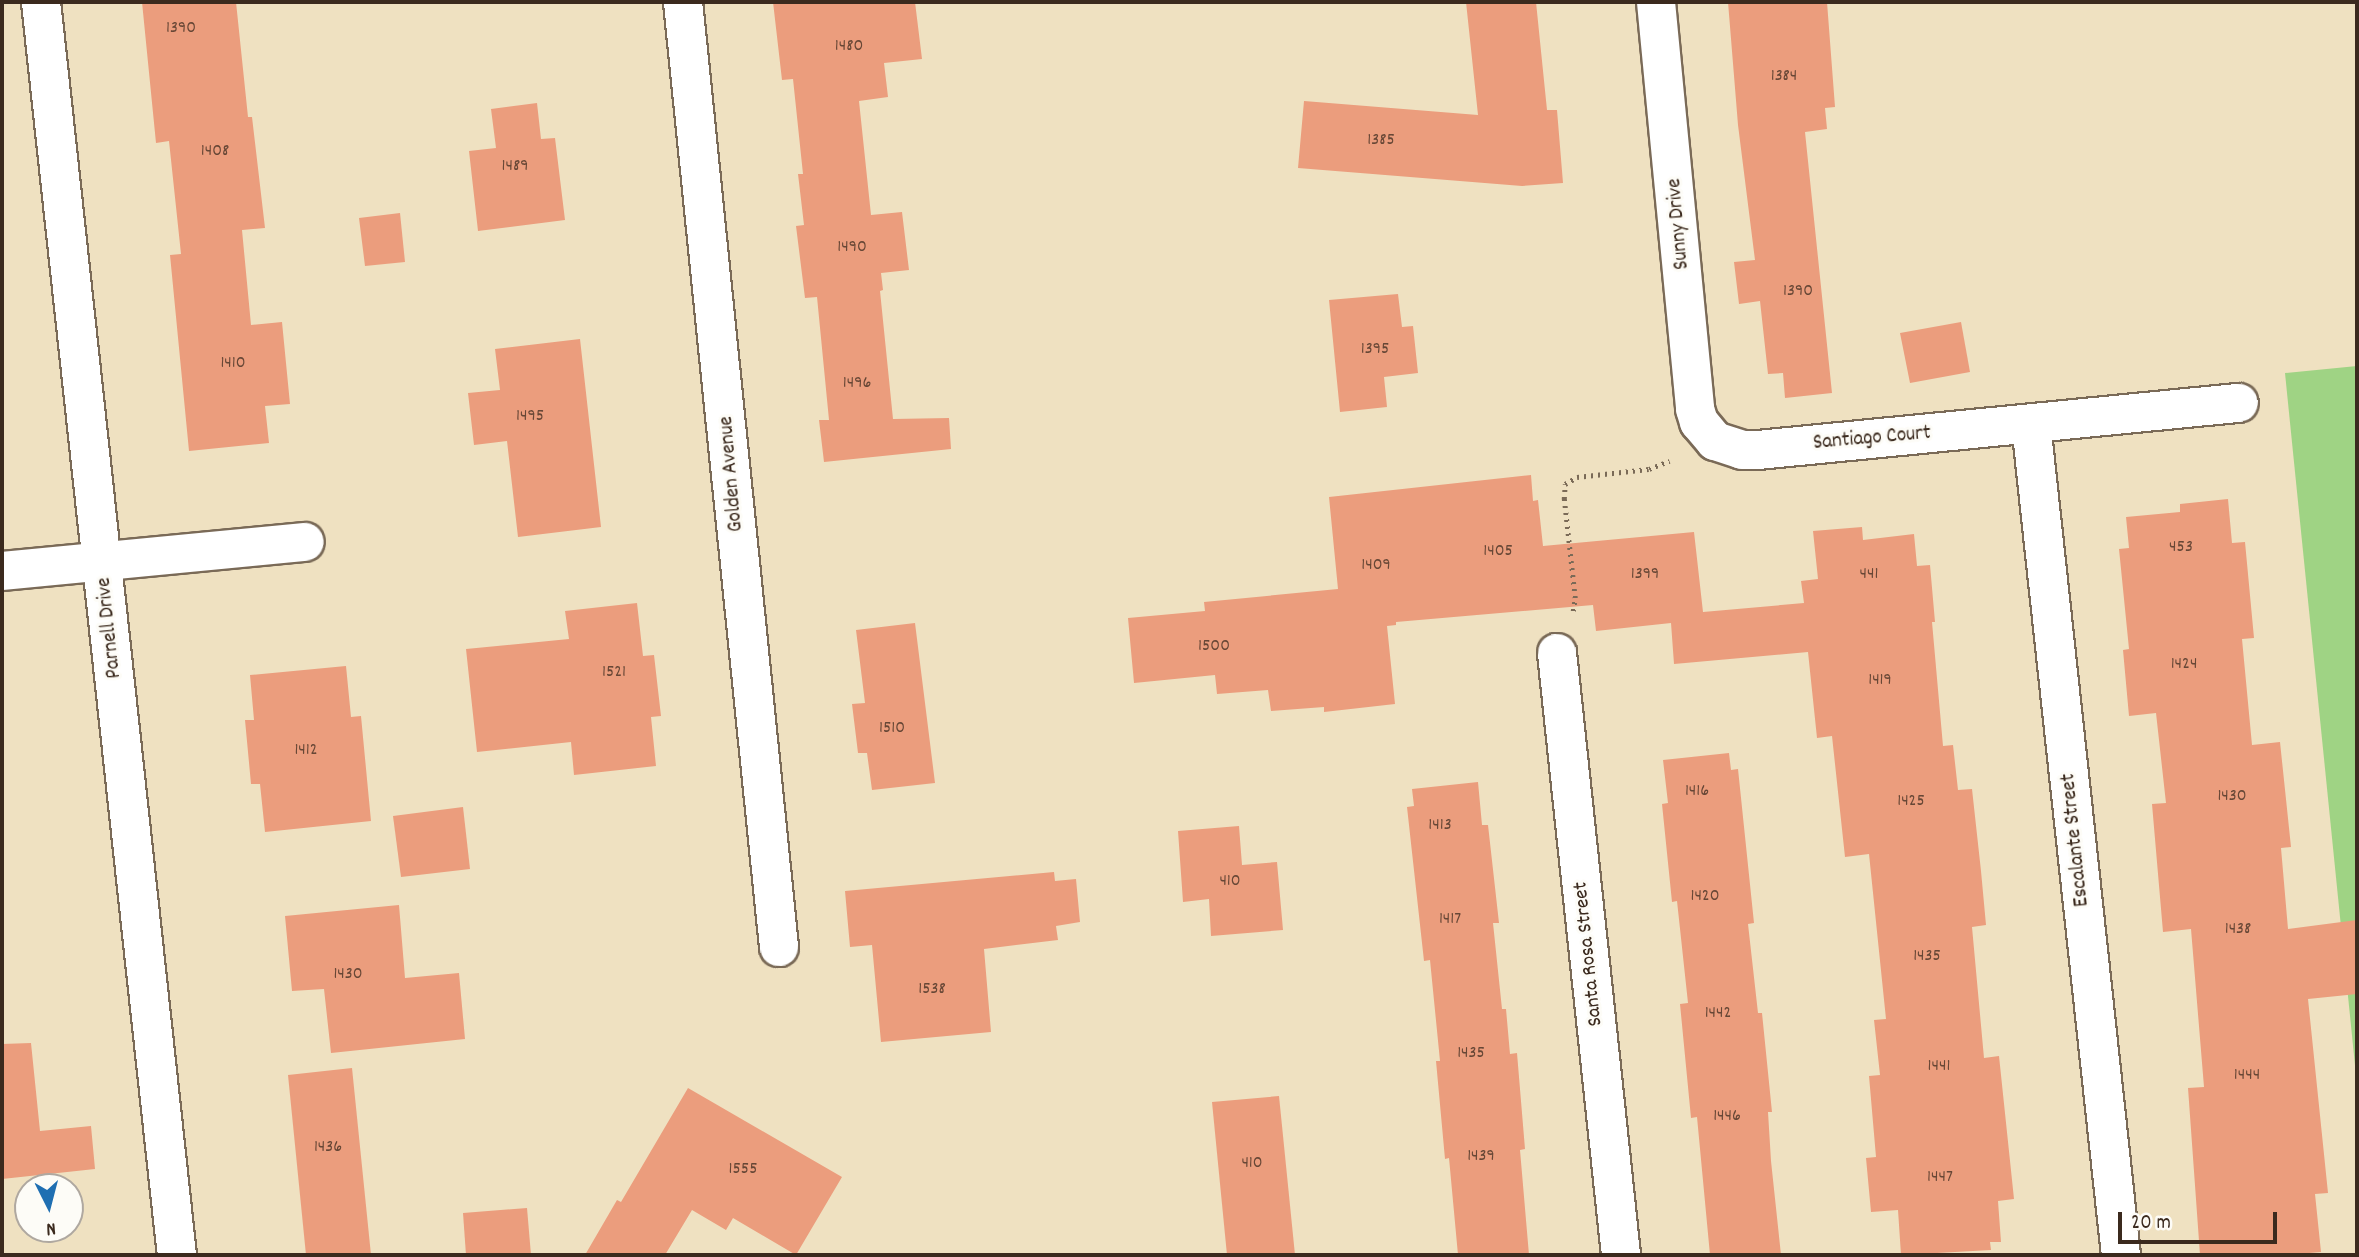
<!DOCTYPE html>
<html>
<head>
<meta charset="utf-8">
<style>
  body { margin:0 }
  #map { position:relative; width:2359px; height:1257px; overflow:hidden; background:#efe1c1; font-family:Dekko,sans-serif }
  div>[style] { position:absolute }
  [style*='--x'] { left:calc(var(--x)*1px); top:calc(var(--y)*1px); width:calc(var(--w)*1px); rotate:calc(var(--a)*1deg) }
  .green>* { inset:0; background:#9fd384 }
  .building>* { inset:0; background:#eb9d7d }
  .path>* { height:4.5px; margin-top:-2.25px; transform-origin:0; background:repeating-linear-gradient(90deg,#7a6a57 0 2px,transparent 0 7px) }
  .roads { filter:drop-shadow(2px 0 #7a6a57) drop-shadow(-2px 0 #7a6a57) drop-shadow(0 2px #7a6a57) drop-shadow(0 -2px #7a6a57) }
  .minor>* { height:38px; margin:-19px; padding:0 19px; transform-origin:19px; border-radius:19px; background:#fff }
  span { translate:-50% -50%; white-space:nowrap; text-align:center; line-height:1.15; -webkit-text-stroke:6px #fdfcf7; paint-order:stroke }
  .number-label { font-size:18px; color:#674736 }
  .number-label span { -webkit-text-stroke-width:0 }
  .street-label { font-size:21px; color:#3b2a1e }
  .frame { position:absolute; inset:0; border:4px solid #3b2a1e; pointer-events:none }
  .north { position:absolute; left:14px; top:1173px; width:70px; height:70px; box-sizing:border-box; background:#fdfcf7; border:2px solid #afa8a0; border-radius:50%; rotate:174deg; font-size:19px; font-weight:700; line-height:28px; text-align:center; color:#3b2a1e }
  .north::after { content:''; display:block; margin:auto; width:24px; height:32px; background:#1f6fb2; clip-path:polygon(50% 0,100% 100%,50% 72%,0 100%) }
  .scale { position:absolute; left:2118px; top:1212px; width:159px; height:32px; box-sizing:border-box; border:4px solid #3b2a1e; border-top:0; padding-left:9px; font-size:21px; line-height:24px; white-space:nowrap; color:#3b2a1e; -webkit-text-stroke:5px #fdfcf7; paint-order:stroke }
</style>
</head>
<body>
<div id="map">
  <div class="green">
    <div style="clip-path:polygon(2357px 366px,2357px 1085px,2285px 373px)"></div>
  </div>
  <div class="building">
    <div style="clip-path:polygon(142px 2px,236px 2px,248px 117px,252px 117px,265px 228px,242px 230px,251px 325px,282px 322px,290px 404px,265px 406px,269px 443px,189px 451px,170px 255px,181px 254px,169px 141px,156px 143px)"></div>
    <div style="clip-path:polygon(773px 2px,915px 2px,922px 59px,884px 63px,888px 97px,859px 101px,871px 215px,902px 212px,909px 270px,881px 273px,883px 290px,880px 291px,893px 419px,949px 418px,951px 449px,824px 462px,819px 420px,829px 420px,817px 297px,805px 298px,796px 226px,804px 225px,798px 174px,803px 174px,793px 79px,782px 80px)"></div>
    <div style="clip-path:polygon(1466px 2px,1536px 2px,1547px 110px,1557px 110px,1563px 183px,1522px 186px,1298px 168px,1304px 101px,1478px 115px)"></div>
    <div style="clip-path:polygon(1728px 2px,1827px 2px,1835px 107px,1825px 108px,1827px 129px,1805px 132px,1832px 393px,1785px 398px,1783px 373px,1768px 374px,1760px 301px,1739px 304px,1734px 262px,1755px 260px,1738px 125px)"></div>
    <div style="clip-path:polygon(537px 103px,541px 139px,555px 138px,565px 220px,478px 231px,469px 151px,496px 148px,491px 109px)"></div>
    <div style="clip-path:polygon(400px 213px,405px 262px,365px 266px,359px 218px)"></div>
    <div style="clip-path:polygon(1398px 294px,1402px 327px,1413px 326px,1418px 373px,1384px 377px,1387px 407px,1340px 412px,1329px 300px)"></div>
    <div style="clip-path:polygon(1961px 322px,1970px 372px,1910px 383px,1900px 333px)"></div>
    <div style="clip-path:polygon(580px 339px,601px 527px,518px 537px,507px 441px,474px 445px,468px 393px,500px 390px,495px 349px)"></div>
    <div style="clip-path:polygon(1531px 475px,1533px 501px,1538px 500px,1543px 546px,1694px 532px,1703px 612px,1804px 603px,1801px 581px,1818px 579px,1813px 531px,1862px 527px,1863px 540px,1914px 534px,1917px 566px,1930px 565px,1935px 622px,1932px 622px,1943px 746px,1953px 745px,1958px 790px,1972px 789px,1981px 871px,1986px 925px,1972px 927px,1984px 1058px,1999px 1056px,2014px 1199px,1998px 1201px,2001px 1242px,1990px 1242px,1991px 1250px,1901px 1255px,1898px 1210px,1871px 1212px,1866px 1158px,1876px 1157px,1869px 1076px,1880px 1075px,1874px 1020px,1886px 1019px,1869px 854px,1845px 857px,1832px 736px,1817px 738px,1808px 652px,1674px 664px,1671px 623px,1596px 631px,1593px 605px,1396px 622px,1396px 625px,1387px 626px,1395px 704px,1324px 712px,1324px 707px,1271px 711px,1268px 690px,1217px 694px,1215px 675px,1134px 683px,1128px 618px,1205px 611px,1204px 602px,1338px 589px,1329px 497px)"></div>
    <div style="clip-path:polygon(2228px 499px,2232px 543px,2245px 542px,2254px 638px,2242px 639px,2252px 745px,2280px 742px,2291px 847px,2281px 848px,2288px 929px,2357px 920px,2357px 994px,2308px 999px,2328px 1193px,2315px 1194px,2321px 1252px,2285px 1255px,2200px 1255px,2188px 1088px,2204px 1087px,2191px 929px,2163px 932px,2152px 804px,2166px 803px,2156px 713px,2129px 716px,2123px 650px,2129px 649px,2119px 549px,2129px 548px,2126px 517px,2180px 512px,2180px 504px)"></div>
    <div style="clip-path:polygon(637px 603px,643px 656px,654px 655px,661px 716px,651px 717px,656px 766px,574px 775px,571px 742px,477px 752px,466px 649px,569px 639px,565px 611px)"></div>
    <div style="clip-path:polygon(915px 623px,935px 783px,872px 790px,867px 753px,858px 753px,852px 704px,865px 703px,856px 630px)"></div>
    <div style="clip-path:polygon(346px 666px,351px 717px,361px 716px,371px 821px,265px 832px,260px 784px,251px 784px,245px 720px,254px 720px,250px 675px)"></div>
    <div style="clip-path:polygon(1729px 753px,1731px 770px,1738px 769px,1754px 923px,1748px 924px,1758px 1013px,1762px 1013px,1772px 1112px,1768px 1112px,1771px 1161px,1781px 1255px,1710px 1255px,1697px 1117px,1691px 1118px,1680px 1004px,1688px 1003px,1677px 901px,1672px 902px,1662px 804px,1668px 803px,1663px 760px)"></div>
    <div style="clip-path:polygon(1478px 782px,1482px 825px,1488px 825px,1499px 923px,1493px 923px,1502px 1009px,1506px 1009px,1510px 1054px,1517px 1053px,1525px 1149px,1520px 1150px,1529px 1255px,1458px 1255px,1449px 1158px,1445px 1159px,1436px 1061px,1440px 1061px,1430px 960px,1424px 961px,1407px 807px,1414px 806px,1412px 789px)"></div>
    <div style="clip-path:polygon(463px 807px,470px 869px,401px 877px,393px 816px)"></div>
    <div style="clip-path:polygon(1239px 826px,1242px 865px,1277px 862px,1283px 930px,1211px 936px,1209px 899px,1183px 902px,1178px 831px)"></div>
    <div style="clip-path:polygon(1054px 872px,1055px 881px,1076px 879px,1080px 922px,1056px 926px,1058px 940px,984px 949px,991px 1032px,881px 1042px,872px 945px,850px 947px,845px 891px)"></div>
    <div style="clip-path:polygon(399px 905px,405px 978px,459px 973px,465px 1039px,331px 1053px,324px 989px,292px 991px,285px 916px)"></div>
    <div style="clip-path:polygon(31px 1043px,40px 1131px,91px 1126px,95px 1169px,2px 1179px,2px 1044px)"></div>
    <div style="clip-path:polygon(352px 1068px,371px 1255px,306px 1255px,288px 1075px)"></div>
    <div style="clip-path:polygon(688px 1088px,842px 1177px,796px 1255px,733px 1218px,726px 1230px,692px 1210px,665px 1255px,585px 1255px,617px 1200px,621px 1202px)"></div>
    <div style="clip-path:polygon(1279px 1096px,1295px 1255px,1227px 1255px,1212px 1102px)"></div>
    <div style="clip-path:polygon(527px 1208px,531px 1255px,466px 1255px,463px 1213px)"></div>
  </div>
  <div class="path">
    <div style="--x:1573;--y:611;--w:13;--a:-81"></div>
    <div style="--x:1575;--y:598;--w:100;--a:-96.3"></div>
    <div style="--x:1564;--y:499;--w:15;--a:-86"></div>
    <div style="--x:1565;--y:484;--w:14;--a:-30"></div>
    <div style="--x:1577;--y:477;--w:72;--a:-6.3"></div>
    <div style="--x:1649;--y:469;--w:22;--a:-22"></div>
  </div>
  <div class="roads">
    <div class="minor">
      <div style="--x:41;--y:2;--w:1260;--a:83.81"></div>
      <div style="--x:683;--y:2;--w:950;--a:84.2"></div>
      <div style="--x:1656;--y:2;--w:409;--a:84.5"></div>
      <div style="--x:1695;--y:409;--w:14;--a:73"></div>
      <div style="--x:1699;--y:422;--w:25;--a:50"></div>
      <div style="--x:1715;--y:441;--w:28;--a:18"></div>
      <div style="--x:1742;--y:450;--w:16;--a:0"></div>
      <div style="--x:1758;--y:450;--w:483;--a:-5.6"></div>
      <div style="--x:2031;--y:424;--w:836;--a:83.82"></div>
      <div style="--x:2;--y:571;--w:304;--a:-5.5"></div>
      <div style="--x:1557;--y:653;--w:605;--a:83.93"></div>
    </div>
  </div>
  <div class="number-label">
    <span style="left:181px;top:29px">1390</span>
    <span style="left:849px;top:47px">1480</span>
    <span style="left:1784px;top:77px">1384</span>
    <span style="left:1381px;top:141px">1385</span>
    <span style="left:215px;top:152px">1408</span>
    <span style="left:515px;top:167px">1489</span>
    <span style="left:852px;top:248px">1490</span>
    <span style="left:1798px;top:292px">1390</span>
    <span style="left:1375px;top:350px">1395</span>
    <span style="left:233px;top:364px">1410</span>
    <span style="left:857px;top:384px">1496</span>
    <span style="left:530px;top:417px">1495</span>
    <span style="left:2181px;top:548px">453</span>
    <span style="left:1498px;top:552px">1405</span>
    <span style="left:1376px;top:566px">1409</span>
    <span style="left:1645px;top:575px">1399</span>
    <span style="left:1869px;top:575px">441</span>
    <span style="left:1214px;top:647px">1500</span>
    <span style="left:2184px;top:665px">1424</span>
    <span style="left:614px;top:673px">1521</span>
    <span style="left:1880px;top:681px">1419</span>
    <span style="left:892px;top:729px">1510</span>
    <span style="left:306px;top:751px">1412</span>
    <span style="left:1697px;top:792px">1416</span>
    <span style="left:2232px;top:797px">1430</span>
    <span style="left:1911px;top:802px">1425</span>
    <span style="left:1440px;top:826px">1413</span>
    <span style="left:1230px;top:882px">410</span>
    <span style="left:1705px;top:897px">1420</span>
    <span style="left:1450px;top:920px">1417</span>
    <span style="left:2238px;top:930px">1438</span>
    <span style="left:1927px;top:957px">1435</span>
    <span style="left:348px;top:975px">1430</span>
    <span style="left:932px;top:990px">1538</span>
    <span style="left:1718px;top:1014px">1442</span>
    <span style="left:1471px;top:1054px">1435</span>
    <span style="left:1939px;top:1067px">1441</span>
    <span style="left:2247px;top:1076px">1444</span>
    <span style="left:1727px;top:1117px">1446</span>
    <span style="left:328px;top:1148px">1436</span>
    <span style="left:1481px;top:1157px">1439</span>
    <span style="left:1252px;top:1164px">410</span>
    <span style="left:743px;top:1170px">1555</span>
    <span style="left:1940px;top:1178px">1447</span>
  </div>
  <div class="street-label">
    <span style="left:1679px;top:224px;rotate:-95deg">Sunny Drive</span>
    <span style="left:1872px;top:439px;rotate:-5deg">Santiago Court</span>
    <span style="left:732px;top:474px;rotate:-95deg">Golden Avenue</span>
    <span style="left:110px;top:628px;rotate:-96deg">Parnell Drive</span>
    <span style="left:2076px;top:840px;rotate:-96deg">Escalante Street</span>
    <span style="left:1589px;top:954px;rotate:-96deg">Santa Rosa Street</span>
  </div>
  <div class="frame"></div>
  <div class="north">N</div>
  <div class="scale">20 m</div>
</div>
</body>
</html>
